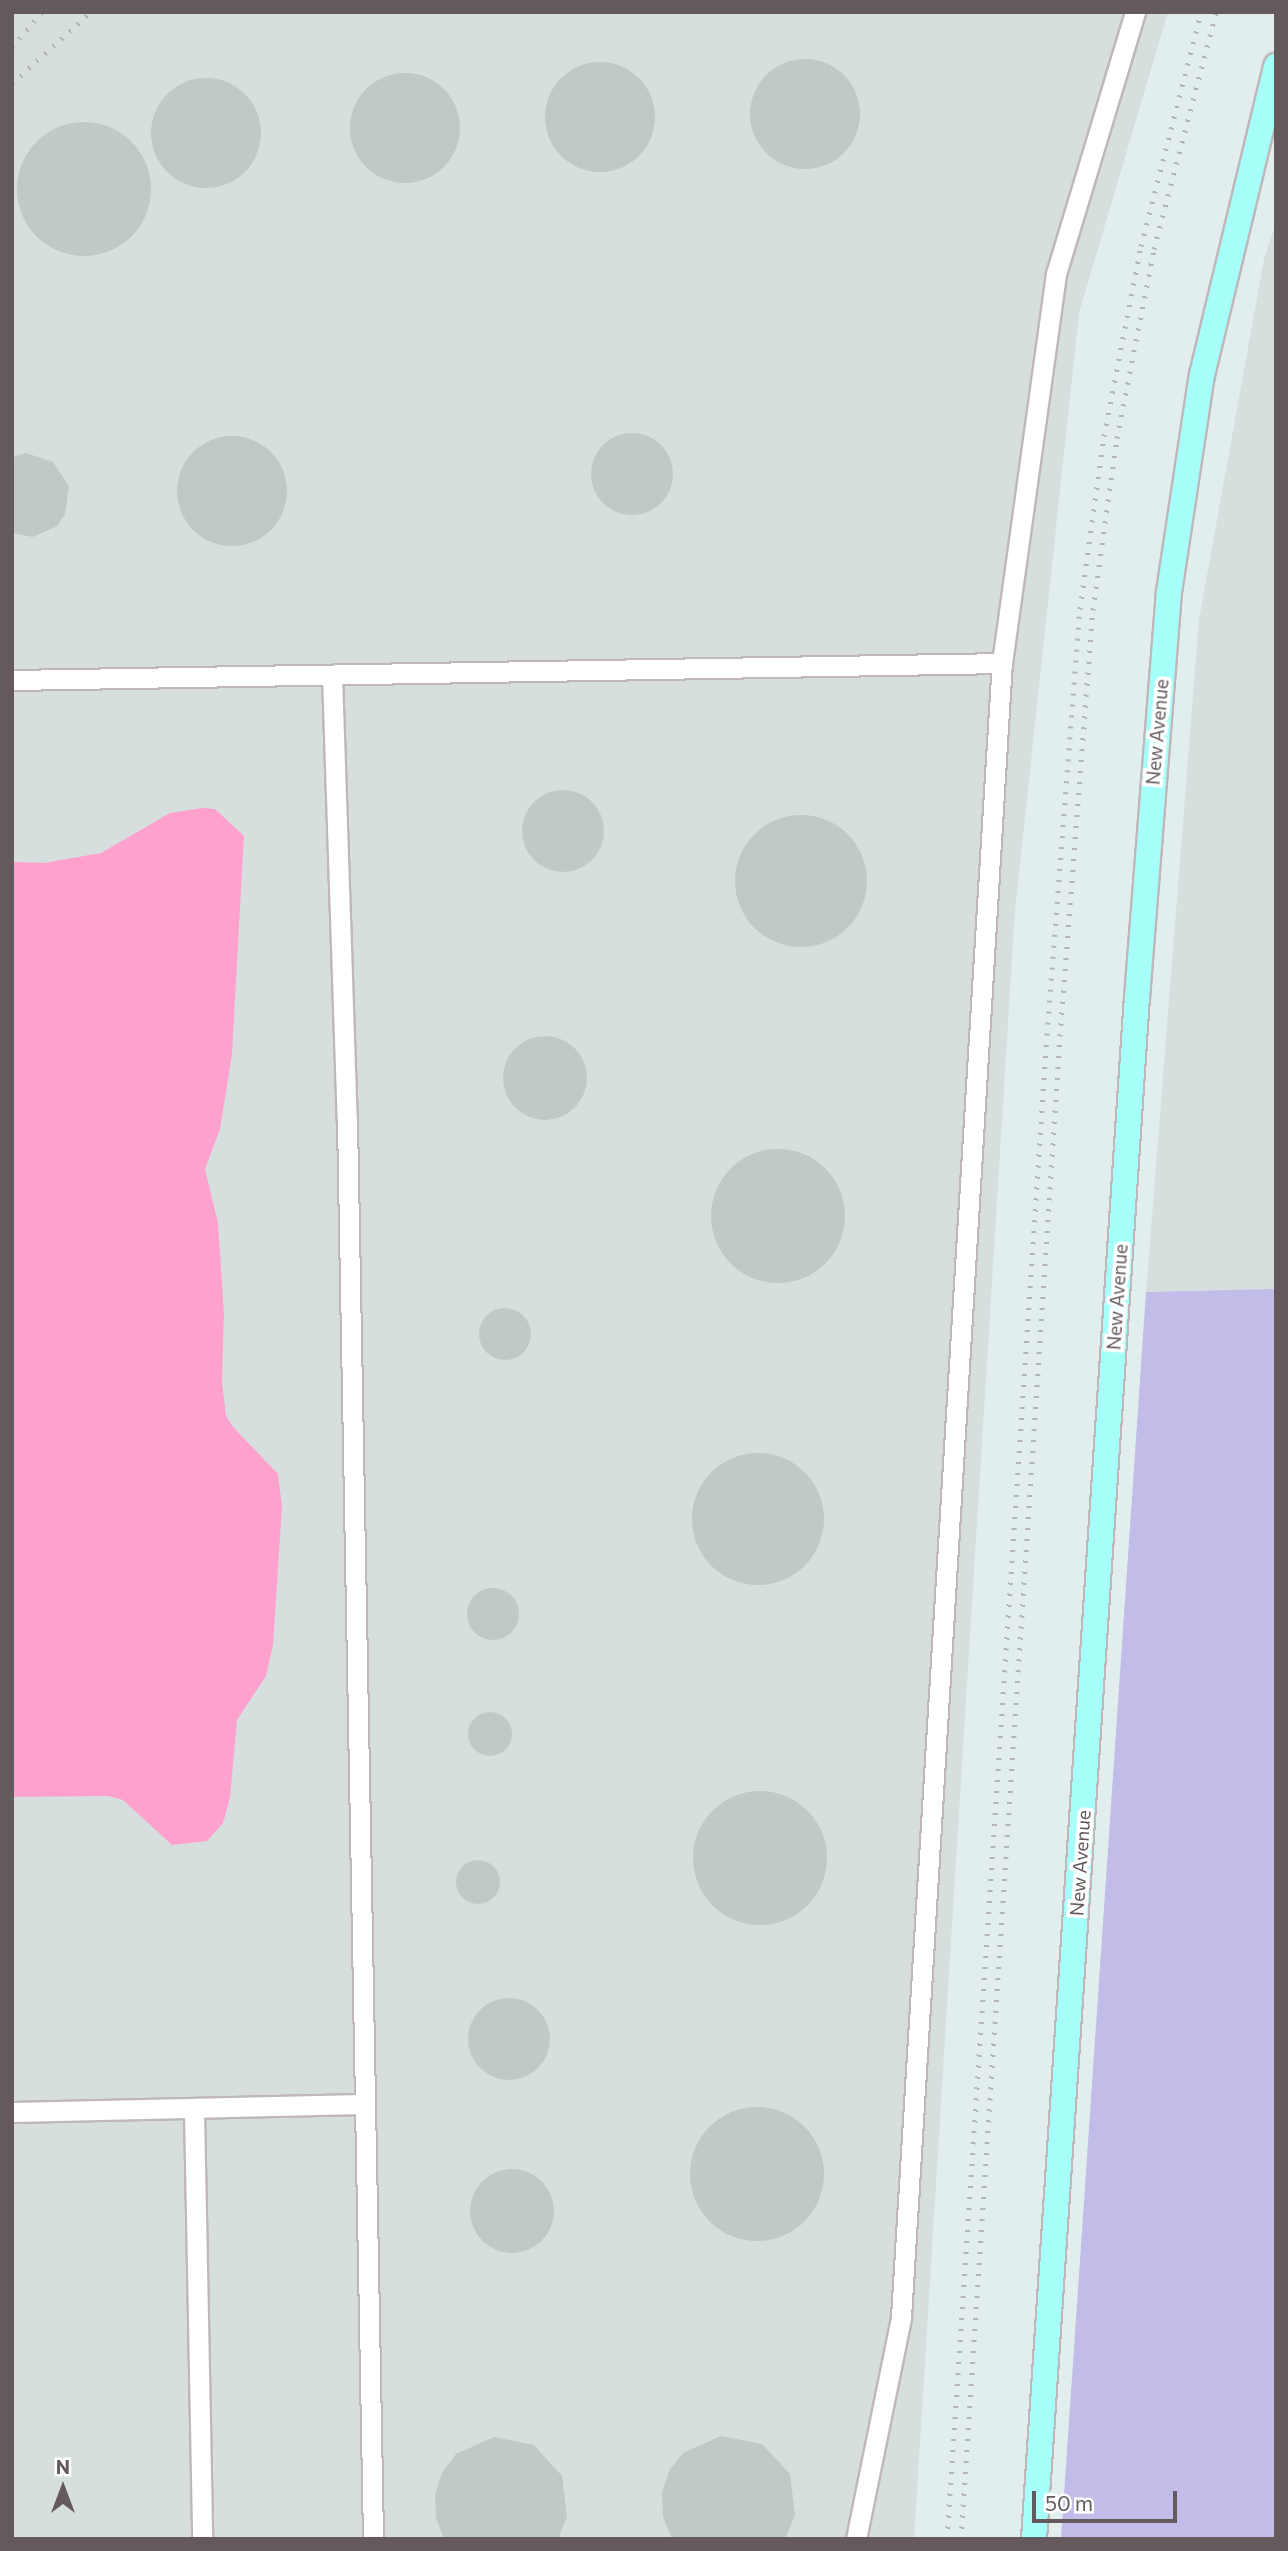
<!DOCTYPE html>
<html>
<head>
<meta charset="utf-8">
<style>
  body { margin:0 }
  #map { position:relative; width:1288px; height:2551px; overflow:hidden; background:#e2eeed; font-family:Commissioner,sans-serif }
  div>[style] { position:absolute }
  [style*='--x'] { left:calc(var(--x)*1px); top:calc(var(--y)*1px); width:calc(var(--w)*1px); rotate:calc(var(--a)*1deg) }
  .industrial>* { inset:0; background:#d7dfde }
  .green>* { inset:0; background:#c1bce8 }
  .water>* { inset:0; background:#ffa1cd }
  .building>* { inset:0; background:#bfc9c7 }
  .round { border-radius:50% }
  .roads { filter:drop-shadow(2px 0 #bfb7ba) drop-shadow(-2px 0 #bfb7ba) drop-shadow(0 2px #bfb7ba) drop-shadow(0 -2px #bfb7ba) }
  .minor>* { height:19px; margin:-9.5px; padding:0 9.5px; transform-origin:9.5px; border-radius:9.5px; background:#fff }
  .major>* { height:24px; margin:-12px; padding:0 12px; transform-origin:12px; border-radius:12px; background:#a6fff9 }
  .rail>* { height:5px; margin-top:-2.5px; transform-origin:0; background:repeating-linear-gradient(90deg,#b5b4b5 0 2px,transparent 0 11px) }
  span { translate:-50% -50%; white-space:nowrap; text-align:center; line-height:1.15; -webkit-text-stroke:7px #fff; paint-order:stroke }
  .street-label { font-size:19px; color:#645a5e }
  .frame { position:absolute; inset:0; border:14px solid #645a5e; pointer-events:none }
  .north { position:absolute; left:28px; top:2453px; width:70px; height:70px; -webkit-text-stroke:5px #fff; paint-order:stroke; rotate:0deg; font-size:19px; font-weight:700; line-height:28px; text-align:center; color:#645a5e }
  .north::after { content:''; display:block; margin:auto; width:24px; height:32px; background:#645a5e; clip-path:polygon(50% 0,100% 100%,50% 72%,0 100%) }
  .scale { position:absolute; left:1032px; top:2491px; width:145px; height:32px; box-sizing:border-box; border:4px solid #645a5e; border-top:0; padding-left:9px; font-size:21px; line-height:24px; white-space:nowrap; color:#645a5e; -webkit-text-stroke:5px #fff; paint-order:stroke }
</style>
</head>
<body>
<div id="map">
  <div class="industrial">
    <div style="clip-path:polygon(12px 12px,1168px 12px,1079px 313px,1015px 911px,914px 2539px,12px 2539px)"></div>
    <div style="clip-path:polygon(1276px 223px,1276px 1289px,1146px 1292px,1199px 619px,1264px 259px)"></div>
  </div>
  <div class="green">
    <div style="clip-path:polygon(1276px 1289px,1276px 2539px,1061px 2539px,1146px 1292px)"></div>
  </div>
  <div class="water">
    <div style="clip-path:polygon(202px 808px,215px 809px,244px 836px,232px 1054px,220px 1129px,205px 1169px,218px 1223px,224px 1313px,222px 1383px,226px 1416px,233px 1427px,278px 1474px,282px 1507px,273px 1645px,266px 1676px,237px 1720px,230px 1798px,223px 1823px,207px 1841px,172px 1845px,123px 1800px,108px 1796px,12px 1797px,12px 862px,44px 863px,101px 853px,170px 813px)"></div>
  </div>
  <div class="building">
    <div class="round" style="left:750px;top:59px;width:110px;height:110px"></div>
    <div class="round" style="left:545px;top:62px;width:110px;height:110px"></div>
    <div class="round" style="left:350px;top:73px;width:110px;height:110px"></div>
    <div class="round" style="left:151px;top:78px;width:110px;height:110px"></div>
    <div class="round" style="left:17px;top:122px;width:134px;height:134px"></div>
    <div class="round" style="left:591px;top:433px;width:82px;height:82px"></div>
    <div class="round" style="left:177px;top:436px;width:110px;height:110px"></div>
    <div style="clip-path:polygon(26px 453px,53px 462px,69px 486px,65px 514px,57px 526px,33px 537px,12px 533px,12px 457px)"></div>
    <div class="round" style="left:522px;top:790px;width:82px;height:82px"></div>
    <div class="round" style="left:735px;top:815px;width:132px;height:132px"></div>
    <div class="round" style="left:503px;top:1036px;width:84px;height:84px"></div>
    <div class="round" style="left:711px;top:1149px;width:134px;height:134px"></div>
    <div class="round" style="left:479px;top:1308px;width:52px;height:52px"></div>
    <div class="round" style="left:692px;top:1453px;width:132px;height:132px"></div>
    <div class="round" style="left:467px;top:1588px;width:52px;height:52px"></div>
    <div class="round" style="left:468px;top:1712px;width:44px;height:44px"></div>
    <div class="round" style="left:693px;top:1791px;width:134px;height:134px"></div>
    <div class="round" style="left:456px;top:1860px;width:44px;height:44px"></div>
    <div class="round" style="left:468px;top:1998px;width:82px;height:82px"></div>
    <div class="round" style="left:690px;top:2107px;width:134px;height:134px"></div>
    <div class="round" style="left:470px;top:2169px;width:84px;height:84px"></div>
    <div style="clip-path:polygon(721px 2436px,762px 2444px,790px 2474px,795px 2515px,785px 2539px,672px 2539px,663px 2517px,662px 2493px,669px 2471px,683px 2453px)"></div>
    <div style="clip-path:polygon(494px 2437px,534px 2445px,562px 2476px,567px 2517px,558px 2539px,444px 2539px,436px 2518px,435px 2495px,442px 2473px,456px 2454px)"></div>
  </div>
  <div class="roads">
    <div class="minor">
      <div style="--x:332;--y:675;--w:445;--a:88.1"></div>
      <div style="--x:347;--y:1120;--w:1419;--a:88.95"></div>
      <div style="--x:12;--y:680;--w:990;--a:-0.98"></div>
      <div style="--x:194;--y:2110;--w:429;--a:88.9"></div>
      <div style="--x:12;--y:2112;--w:351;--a:-1.3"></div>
      <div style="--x:856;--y:2539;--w:227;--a:-78.5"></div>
      <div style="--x:901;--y:2317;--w:1657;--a:-86.51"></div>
      <div style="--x:1002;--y:663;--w:393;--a:-82.1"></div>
      <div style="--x:1056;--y:274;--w:274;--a:-73.2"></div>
    </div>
    <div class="major">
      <div style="--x:1034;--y:2539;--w:1544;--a:-86.18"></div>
      <div style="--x:1137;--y:998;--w:407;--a:-85.5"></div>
      <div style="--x:1169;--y:592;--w:219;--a:-81.4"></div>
      <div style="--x:1202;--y:375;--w:318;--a:-76.5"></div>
    </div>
  </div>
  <div class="rail">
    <div style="--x:12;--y:47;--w:46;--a:-49.4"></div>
    <div style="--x:12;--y:83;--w:106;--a:-41.9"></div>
    <div style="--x:947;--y:2539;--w:1507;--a:-86.2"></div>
    <div style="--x:1047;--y:1035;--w:427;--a:-85.6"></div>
    <div style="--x:1080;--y:609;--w:175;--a:-82.1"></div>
    <div style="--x:1104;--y:436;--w:194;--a:-79"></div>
    <div style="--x:1141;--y:246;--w:242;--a:-75.6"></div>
    <div style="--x:961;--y:2539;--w:1506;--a:-86.23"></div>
    <div style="--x:1060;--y:1036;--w:427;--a:-85.6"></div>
    <div style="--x:1093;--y:610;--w:174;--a:-82.1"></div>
    <div style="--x:1117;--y:438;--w:193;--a:-78.9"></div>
    <div style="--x:1154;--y:249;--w:245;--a:-75.3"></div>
  </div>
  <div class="street-label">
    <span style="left:1157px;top:732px;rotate:-85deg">New Avenue</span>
    <span style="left:1117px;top:1297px;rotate:-86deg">New Avenue</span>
    <span style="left:1080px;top:1863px;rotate:-86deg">New Avenue</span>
  </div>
  <div class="frame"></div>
  <div class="north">N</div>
  <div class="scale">50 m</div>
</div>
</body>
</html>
